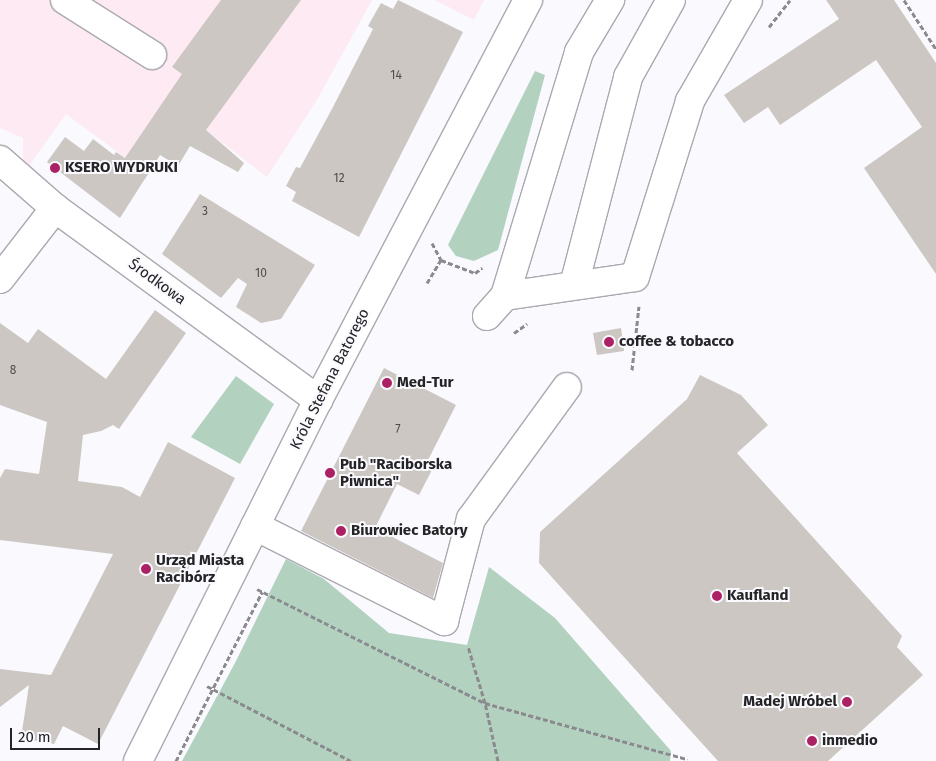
<!DOCTYPE html>
<html>
<head>
<meta charset="utf-8">
<style>
  body { margin:0 }
  #map { position:relative; width:936px; height:761px; overflow:hidden; background:#f9f9fe; font-family:"Fira Sans",sans-serif }
  div>[style] { position:absolute }
  [style*='--x'] { left:calc(var(--x)*1px); top:calc(var(--y)*1px); width:calc(var(--w)*1px); rotate:calc(var(--a)*1deg) }
  .industrial>* { inset:0; background:#fdeaf2 }
  .green>* { inset:0; background:#b2d2bf }
  .building>* { inset:0; background:#ccc7c2 }
  .path>* { height:3px; margin-top:-1.5px; transform-origin:0; background:repeating-linear-gradient(90deg,#8b8b8f 0 5px,transparent 0 7.5px) }
  .roads { filter:drop-shadow(1px 0 #a9a9af) drop-shadow(-1px 0 #a9a9af) drop-shadow(0 1px #a9a9af) drop-shadow(0 -1px #a9a9af) }
  .minor>* { height:28px; margin:-14px; padding:0 14px; transform-origin:14px; border-radius:14px; background:#fff }
  .dots>* { width:14px; height:14px; translate:-50% -50%; box-sizing:border-box; border:2px solid #f9f9fe; border-radius:50% }
  span { translate:-50% -50%; white-space:nowrap; text-align:center; line-height:1.15; -webkit-text-stroke:4px #f9f9fe; paint-order:stroke }
  .number-label { font-size:12px; color:#4e4d4d }
  .number-label span { -webkit-text-stroke-width:0 }
  .poi-label { font-size:15px; color:#242426; font-weight:700 }
  .left { translate:0 -50%; text-align:left }
  .right { translate:-100% -50%; text-align:right }
  .street-label { font-size:15px; color:#242426 }
  .scale { position:absolute; left:10px; top:728px; width:90px; height:22px; box-sizing:border-box; border:2px solid #242426; border-top:0; padding-left:6px; font-size:15px; line-height:18px; white-space:nowrap; color:#242426; -webkit-text-stroke:4px #f9f9fe; paint-order:stroke }
</style>
</head>
<body>
<div id="map">
  <div class="industrial">
    <div style="clip-path:polygon(0 0,372px 0,318px 98px,267px 177px,185px 114px,145px 180px,128px 166px,130px 161px,66px 114px,23px 174px,23px 138px,0 128px)"></div>
    <div style="clip-path:polygon(435px 0,484px 0,474px 20px)"></div>
  </div>
  <div class="green">
    <div style="clip-path:polygon(535px 71px,545px 75px,498px 250px,474px 261px,456px 256px,448px 245px)"></div>
    <div style="clip-path:polygon(236px 376px,274px 404px,240px 464px,191px 437px)"></div>
    <div style="clip-path:polygon(286px 559px,324px 579px,389px 633px,467px 645px,489px 567px,555px 618px,671px 751px,670px 761px,182px 761px,235px 663px)"></div>
  </div>
  <div class="building">
    <div style="clip-path:polygon(221px 0,301px 0,206px 130px,244px 163px,238px 172px,190px 146px,178px 166px,160px 155px,120px 218px,47px 162px,65px 137px,84px 151px,93px 139px,114px 155px,116px 152px,125px 158px,182px 74px,172px 67px)"></div>
    <div style="clip-path:polygon(398px 0,463px 32px,359px 237px,292px 201px,296px 192px,286px 186px,296px 167px,300px 168px,333px 107px,373px 29px,368px 26px,381px 3px,393px 9px)"></div>
    <div style="clip-path:polygon(826px 0,894px 0,936px 63px,936px 274px,864px 168px,922px 127px,876px 60px,780px 125px,768px 107px,744px 123px,724px 95px,839px 19px)"></div>
    <div style="clip-path:polygon(200px 194px,315px 265px,281px 319px,261px 323px,236px 307px,247px 284px,238px 278px,221px 298px,162px 254px)"></div>
    <div style="clip-path:polygon(155px 310px,186px 333px,119px 429px,113px 425px,101px 431px,83px 435px,78px 481px,122px 487px,140px 497px,168px 442px,235px 478px,98px 744px,63px 726px,54px 744px,21px 738px,29px 685px,0 707px,0 669px,51px 675px,113px 554px,0 540px,0 478px,5px 469px,39px 474px,47px 422px,0 405px,0 323px,28px 343px,38px 329px,106px 379px)"></div>
    <div style="clip-path:polygon(621px 328px,624px 351px,597px 355px,593px 333px)"></div>
    <div style="clip-path:polygon(384px 368px,456px 405px,426px 464px,433px 468px,419px 495px,397px 484px,375px 528px,443px 563px,433px 598px,301px 531px)"></div>
    <div style="clip-path:polygon(700px 375px,741px 395px,768px 425px,737px 453px,902px 636px,897px 647px,923px 675px,828px 761px,718px 761px,539px 563px,540px 532px,687px 399px)"></div>
  </div>
  <div class="path">
    <div style="--x:904;--y:0;--w:59;--a:56.9"></div>
    <div style="--x:769;--y:27;--w:34;--a:-52"></div>
    <div style="--x:432;--y:243;--w:19;--a:62"></div>
    <div style="--x:427;--y:283;--w:27;--a:-59"></div>
    <div style="--x:441;--y:260;--w:36;--a:21"></div>
    <div style="--x:475;--y:273;--w:9;--a:-36"></div>
    <div style="--x:514;--y:333;--w:16;--a:-35"></div>
    <div style="--x:632;--y:370;--w:64;--a:-83.8"></div>
    <div style="--x:257;--y:589;--w:255;--a:26.6"></div>
    <div style="--x:485;--y:703;--w:59;--a:-106.6"></div>
    <div style="--x:207;--y:686;--w:162;--a:27.5"></div>
    <div style="--x:176;--y:761;--w:190;--a:-63"></div>
    <div style="--x:498;--y:761;--w:59;--a:-102.6"></div>
    <div style="--x:485;--y:703;--w:210;--a:15.5"></div>
  </div>
  <div class="roads">
    <div class="minor">
      <div style="--x:65;--y:0;--w:103;--a:32.3"></div>
      <div style="--x:0;--y:160;--w:73;--a:41.1"></div>
      <div style="--x:55;--y:208;--w:326;--a:36.1"></div>
      <div style="--x:0;--y:279;--w:90;--a:-52.2"></div>
      <div style="--x:574;--y:285;--w:215;--a:-75.4"></div>
      <div style="--x:628;--y:77;--w:88;--a:-60.8"></div>
      <div style="--x:505;--y:296;--w:255;--a:-73.1"></div>
      <div style="--x:579;--y:52;--w:61;--a:-59.2"></div>
      <div style="--x:487;--y:316;--w:27;--a:-48"></div>
      <div style="--x:505;--y:296;--w:131;--a:-8.3"></div>
      <div style="--x:635;--y:277;--w:184;--a:-72.6"></div>
      <div style="--x:690;--y:101;--w:116;--a:-60.1"></div>
      <div style="--x:255;--y:526;--w:212;--a:26.7"></div>
      <div style="--x:444;--y:621;--w:106;--a:-75.2"></div>
      <div style="--x:471;--y:519;--w:163;--a:-54"></div>
      <div style="--x:138;--y:761;--w:403;--a:-63.5"></div>
      <div style="--x:318;--y:400;--w:452;--a:-62.3"></div>
    </div>
  </div>
  <div class="dots">
    <div style="left:55px;top:168px;background:#ac2163"></div>
    <div style="left:609px;top:342px;background:#ac2163"></div>
    <div style="left:387px;top:383px;background:#ac2163"></div>
    <div style="left:330px;top:473px;background:#ac2163"></div>
    <div style="left:341px;top:531px;background:#ac2163"></div>
    <div style="left:146px;top:569px;background:#ac2163"></div>
    <div style="left:717px;top:596px;background:#ac2163"></div>
    <div style="left:847px;top:702px;background:#ac2163"></div>
    <div style="left:812px;top:741px;background:#ac2163"></div>
  </div>
  <div class="number-label">
    <span style="left:396px;top:76px">14</span>
    <span style="left:339px;top:179px">12</span>
    <span style="left:205px;top:212px">3</span>
    <span style="left:261px;top:274px">10</span>
    <span style="left:13px;top:371px">8</span>
    <span style="left:398px;top:430px">7</span>
  </div>
  <div class="poi-label">
    <span class="left" style="left:65px;top:168px">KSERO WYDRUKI</span>
    <span class="left" style="left:619px;top:342px">coffee &amp; tobacco</span>
    <span class="left" style="left:397px;top:383px">Med-Tur</span>
    <span class="left" style="left:340px;top:473px">Pub "Raciborska<br>Piwnica"</span>
    <span class="left" style="left:351px;top:531px">Biurowiec Batory</span>
    <span class="left" style="left:156px;top:569px">Urząd Miasta<br>Racibórz</span>
    <span class="left" style="left:727px;top:596px">Kaufland</span>
    <span class="right" style="left:837px;top:702px">Madej Wróbel</span>
    <span class="left" style="left:822px;top:741px">inmedio</span>
  </div>
  <div class="street-label">
    <span style="left:157px;top:282px;rotate:36deg">Środkowa</span>
    <span style="left:330px;top:379px;rotate:-63deg">Króla Stefana Batorego</span>
  </div>
  <div class="scale">20 m</div>
</div>
</body>
</html>
